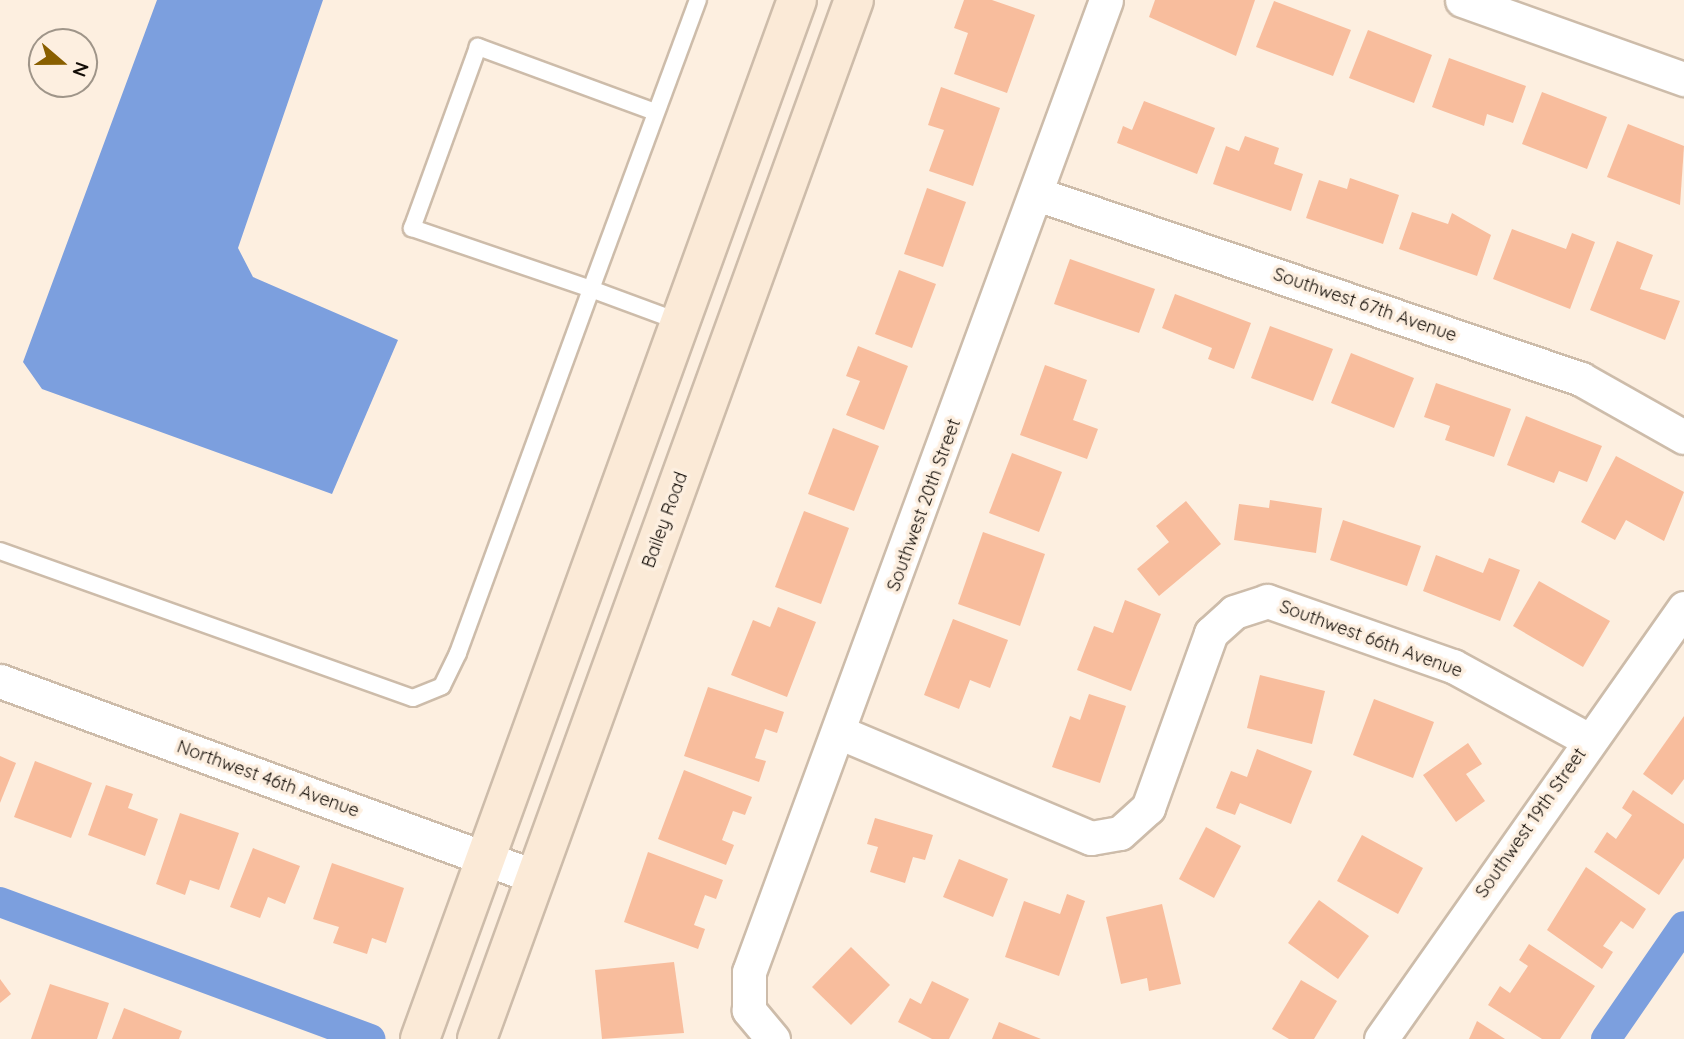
<!DOCTYPE html>
<html>
<head>
<meta charset="utf-8">
<style>
  body { margin:0 }
  #map { position:relative; width:1684px; height:1039px; overflow:hidden; background:#fdefe0; font-family:Quicksand,sans-serif }
  div>[style] { position:absolute }
  [style*='--x'] { left:calc(var(--x)*1px); top:calc(var(--y)*1px); width:calc(var(--w)*1px); rotate:calc(var(--a)*1deg) }
  .water>* { inset:0; background:#7c9fde }
  .canal>* { height:30px; margin:-15px; padding:0 15px; transform-origin:15px; border-radius:15px; background:#7c9fde }
  .building>* { inset:0; background:#f8bd9d }
  .roads { filter:drop-shadow(2px 0 #cdbcaa) drop-shadow(-2px 0 #cdbcaa) drop-shadow(0 2px #cdbcaa) drop-shadow(0 -2px #cdbcaa) }
  .lane>* { height:16px; margin:-8px; padding:0 8px; transform-origin:8px; border-radius:8px; background:#fff }
  .street>* { height:33px; margin:-16.5px; padding:0 16.5px; transform-origin:16.5px; border-radius:16.5px; background:#fff }
  .secondary>* { height:38px; margin:-19px; padding:0 19px; transform-origin:19px; border-radius:19px; background:#fbead7 }
  span { translate:-50% -50%; white-space:nowrap; text-align:center; line-height:1.15; -webkit-text-stroke:7px #fdefe0; paint-order:stroke }
  .street-label { font-size:18px; color:#130d07 }
  .north { position:absolute; left:28px; top:28px; width:70px; height:70px; box-sizing:border-box; background:#fdefe0; border:2px solid #9f9589; border-radius:50%; rotate:110deg; font-size:19px; font-weight:700; line-height:28px; text-align:center; color:#130d07 }
  .north::after { content:''; display:block; margin:auto; width:24px; height:32px; background:#895f00; clip-path:polygon(50% 0,100% 100%,50% 72%,0 100%) }
</style>
</head>
<body>
<div id="map">
  <div class="water">
    <div style="clip-path:polygon(157px 0,323px 0,238px 248px,253px 277px,398px 340px,332px 494px,42px 389px,23px 362px)"></div>
  </div>
  <div class="canal">
    <div style="--x:0;--y:902;--w:395;--a:20.3"></div>
    <div style="--x:1606;--y:1039;--w:137;--a:-55.4"></div>
  </div>
  <div class="building">
    <div style="clip-path:polygon(964px 0,992px 0,1035px 15px,1007px 93px,954px 74px,968px 33px,954px 28px)"></div>
    <div style="clip-path:polygon(1155px 0,1255px 0,1236px 56px,1149px 17px)"></div>
    <div style="clip-path:polygon(1274px 1px,1351px 30px,1333px 76px,1256px 47px)"></div>
    <div style="clip-path:polygon(1368px 30px,1432px 55px,1414px 103px,1349px 78px)"></div>
    <div style="clip-path:polygon(1449px 58px,1526px 86px,1513px 123px,1487px 114px,1484px 126px,1432px 107px)"></div>
    <div style="clip-path:polygon(941px 87px,1000px 108px,973px 186px,929px 171px,944px 130px,928px 125px)"></div>
    <div style="clip-path:polygon(1542px 92px,1607px 117px,1587px 169px,1522px 144px)"></div>
    <div style="clip-path:polygon(1144px 101px,1215px 128px,1197px 174px,1117px 143px,1123px 126px,1132px 130px)"></div>
    <div style="clip-path:polygon(1628px 124px,1684px 146px,1680px 205px,1607px 177px)"></div>
    <div style="clip-path:polygon(1245px 136px,1279px 148px,1274px 164px,1303px 174px,1291px 211px,1213px 184px,1226px 146px,1239px 151px)"></div>
    <div style="clip-path:polygon(1350px 178px,1399px 195px,1383px 244px,1306px 218px,1319px 180px,1347px 189px)"></div>
    <div style="clip-path:polygon(927px 188px,966px 202px,943px 267px,904px 254px)"></div>
    <div style="clip-path:polygon(1412px 212px,1448px 224px,1452px 213px,1491px 235px,1477px 276px,1399px 249px)"></div>
    <div style="clip-path:polygon(1512px 229px,1566px 249px,1572px 233px,1595px 242px,1570px 309px,1493px 279px)"></div>
    <div style="clip-path:polygon(1617px 241px,1653px 255px,1640px 289px,1680px 301px,1665px 340px,1590px 310px)"></div>
    <div style="clip-path:polygon(1070px 259px,1155px 289px,1139px 333px,1054px 304px)"></div>
    <div style="clip-path:polygon(899px 270px,936px 284px,912px 348px,875px 334px)"></div>
    <div style="clip-path:polygon(1175px 294px,1251px 323px,1234px 369px,1208px 359px,1212px 348px,1162px 328px)"></div>
    <div style="clip-path:polygon(1270px 326px,1333px 349px,1313px 401px,1251px 378px)"></div>
    <div style="clip-path:polygon(858px 346px,908px 366px,884px 430px,846px 415px,860px 381px,846px 376px)"></div>
    <div style="clip-path:polygon(1351px 353px,1414px 378px,1394px 428px,1331px 403px)"></div>
    <div style="clip-path:polygon(1045px 365px,1087px 380px,1073px 420px,1098px 429px,1087px 459px,1020px 435px)"></div>
    <div style="clip-path:polygon(1436px 383px,1511px 409px,1494px 457px,1445px 440px,1450px 426px,1424px 417px)"></div>
    <div style="clip-path:polygon(1526px 416px,1602px 446px,1587px 482px,1559px 471px,1554px 483px,1507px 465px)"></div>
    <div style="clip-path:polygon(833px 428px,879px 446px,854px 511px,808px 494px)"></div>
    <div style="clip-path:polygon(1012px 453px,1062px 472px,1039px 532px,989px 513px)"></div>
    <div style="clip-path:polygon(1616px 456px,1684px 492px,1664px 541px,1626px 520px,1615px 540px,1581px 522px)"></div>
    <div style="clip-path:polygon(1270px 500px,1322px 508px,1316px 553px,1234px 540px,1239px 504px,1269px 508px)"></div>
    <div style="clip-path:polygon(1186px 501px,1221px 544px,1159px 596px,1137px 569px,1169px 542px,1156px 526px)"></div>
    <div style="clip-path:polygon(804px 511px,849px 528px,821px 604px,775px 587px)"></div>
    <div style="clip-path:polygon(1343px 520px,1421px 546px,1407px 586px,1330px 560px)"></div>
    <div style="clip-path:polygon(983px 532px,1045px 554px,1020px 626px,958px 604px)"></div>
    <div style="clip-path:polygon(1436px 555px,1483px 573px,1489px 558px,1520px 570px,1500px 621px,1423px 591px)"></div>
    <div style="clip-path:polygon(1539px 581px,1610px 621px,1583px 667px,1513px 626px)"></div>
    <div style="clip-path:polygon(1125px 600px,1161px 614px,1131px 691px,1077px 670px,1094px 626px,1113px 633px)"></div>
    <div style="clip-path:polygon(778px 607px,816px 622px,787px 697px,731px 675px,753px 620px,770px 627px)"></div>
    <div style="clip-path:polygon(953px 619px,1008px 640px,990px 688px,970px 680px,959px 709px,924px 695px)"></div>
    <div style="clip-path:polygon(1260px 675px,1325px 691px,1312px 744px,1247px 728px)"></div>
    <div style="clip-path:polygon(708px 687px,784px 712px,777px 733px,765px 729px,755px 758px,766px 761px,759px 782px,684px 756px)"></div>
    <div style="clip-path:polygon(1089px 694px,1126px 706px,1100px 783px,1052px 767px,1070px 716px,1080px 720px)"></div>
    <div style="clip-path:polygon(1374px 699px,1434px 722px,1413px 778px,1353px 755px)"></div>
    <div style="clip-path:polygon(1684px 716px,1684px 779px,1672px 795px,1643px 774px)"></div>
    <div style="clip-path:polygon(1468px 743px,1482px 764px,1466px 774px,1485px 801px,1456px 822px,1423px 775px)"></div>
    <div style="clip-path:polygon(1257px 749px,1312px 771px,1291px 824px,1240px 803px,1235px 815px,1216px 808px,1231px 771px,1247px 777px)"></div>
    <div style="clip-path:polygon(0 756px,16px 763px,0 803px)"></div>
    <div style="clip-path:polygon(35px 761px,92px 783px,71px 838px,14px 817px)"></div>
    <div style="clip-path:polygon(684px 770px,752px 797px,745px 815px,733px 811px,722px 840px,734px 845px,726px 865px,658px 839px)"></div>
    <div style="clip-path:polygon(106px 785px,133px 794px,128px 808px,158px 819px,145px 856px,88px 835px)"></div>
    <div style="clip-path:polygon(1633px 790px,1684px 824px,1684px 858px,1659px 895px,1594px 852px,1607px 832px,1616px 839px,1632px 815px,1622px 808px)"></div>
    <div style="clip-path:polygon(180px 813px,239px 833px,219px 890px,190px 880px,185px 895px,156px 884px)"></div>
    <div style="clip-path:polygon(875px 818px,933px 835px,925px 860px,913px 857px,905px 883px,870px 872px,878px 847px,867px 844px)"></div>
    <div style="clip-path:polygon(1206px 827px,1241px 846px,1214px 898px,1179px 879px)"></div>
    <div style="clip-path:polygon(1362px 835px,1423px 868px,1398px 914px,1337px 881px)"></div>
    <div style="clip-path:polygon(253px 848px,300px 866px,285px 904px,268px 897px,260px 918px,230px 907px)"></div>
    <div style="clip-path:polygon(648px 852px,723px 880px,716px 899px,705px 895px,694px 925px,705px 929px,698px 949px,624px 922px)"></div>
    <div style="clip-path:polygon(959px 859px,1008px 879px,993px 917px,943px 897px)"></div>
    <div style="clip-path:polygon(332px 863px,404px 888px,386px 943px,372px 938px,367px 954px,333px 943px,339px 927px,313px 919px)"></div>
    <div style="clip-path:polygon(1586px 867px,1646px 909px,1633px 929px,1621px 921px,1603px 946px,1613px 952px,1602px 969px,1547px 930px)"></div>
    <div style="clip-path:polygon(1067px 894px,1085px 901px,1059px 976px,1005px 957px,1024px 901px,1060px 914px)"></div>
    <div style="clip-path:polygon(1319px 900px,1369px 936px,1338px 979px,1288px 943px)"></div>
    <div style="clip-path:polygon(1162px 904px,1181px 984px,1149px 991px,1147px 978px,1121px 984px,1106px 917px)"></div>
    <div style="clip-path:polygon(1529px 944px,1595px 986px,1560px 1039px,1542px 1039px,1488px 1005px,1500px 986px,1510px 993px,1528px 966px,1519px 960px)"></div>
    <div style="clip-path:polygon(851px 947px,890px 985px,851px 1025px,812px 987px)"></div>
    <div style="clip-path:polygon(674px 962px,684px 1033px,602px 1039px,595px 970px)"></div>
    <div style="clip-path:polygon(0 979px,11px 994px,0 1003px)"></div>
    <div style="clip-path:polygon(1301px 980px,1337px 1001px,1314px 1039px,1289px 1039px,1272px 1029px)"></div>
    <div style="clip-path:polygon(932px 981px,969px 999px,949px 1039px,932px 1039px,898px 1022px,910px 998px,921px 1004px)"></div>
    <div style="clip-path:polygon(50px 984px,109px 1003px,97px 1039px,31px 1039px)"></div>
    <div style="clip-path:polygon(124px 1008px,182px 1031px,179px 1039px,112px 1039px)"></div>
    <div style="clip-path:polygon(1477px 1021px,1505px 1039px,1469px 1039px)"></div>
    <div style="clip-path:polygon(999px 1022px,1041px 1039px,992px 1039px)"></div>
  </div>
  <div class="roads">
    <div class="lane">
      <div style="--x:655;--y:112;--w:189;--a:-159.8"></div>
      <div style="--x:478;--y:47;--w:193;--a:110"></div>
      <div style="--x:412;--y:228;--w:189;--a:18.8"></div>
      <div style="--x:591;--y:289;--w:308;--a:-69.7"></div>
      <div style="--x:0;--y:551;--w:438;--a:19.6"></div>
      <div style="--x:413;--y:698;--w:31;--a:-22"></div>
      <div style="--x:442;--y:686;--w:37;--a:-64"></div>
      <div style="--x:458;--y:653;--w:388;--a:-69.9"></div>
      <div style="--x:591;--y:289;--w:95;--a:20.3"></div>
    </div>
    <div class="street">
      <div style="--x:1462;--y:0;--w:236;--a:19.6"></div>
      <div style="--x:1037;--y:194;--w:575;--a:18.78"></div>
      <div style="--x:1581;--y:379;--w:118;--a:29.4"></div>
      <div style="--x:0;--y:681;--w:571;--a:20.09"></div>
      <div style="--x:841;--y:733;--w:271;--a:22.8"></div>
      <div style="--x:1091;--y:838;--w:29;--a:-10"></div>
      <div style="--x:1120;--y:833;--w:38;--a:-42"></div>
      <div style="--x:1148;--y:808;--w:186;--a:-70.2"></div>
      <div style="--x:1211;--y:633;--w:31;--a:-42"></div>
      <div style="--x:1234;--y:612;--w:35;--a:-18"></div>
      <div style="--x:1267;--y:601;--w:197;--a:19.3"></div>
      <div style="--x:1453;--y:666;--w:155;--a:28.6"></div>
      <div style="--x:773;--y:1039;--w:38;--a:-130"></div>
      <div style="--x:749;--y:1010;--w:38;--a:-90"></div>
      <div style="--x:749;--y:972;--w:1035;--a:-69.83"></div>
      <div style="--x:1381;--y:1039;--w:527;--a:-54.89"></div>
    </div>
    <div class="secondary">
      <div style="--x:420;--y:1039;--w:1105;--a:-70.06"></div>
      <div style="--x:477;--y:1039;--w:1105;--a:-70.06"></div>
    </div>
  </div>
  <div class="street-label">
    <span style="left:1365px;top:305px;rotate:19deg">Southwest 67th Avenue</span>
    <span style="left:924px;top:505px;rotate:-70deg">Southwest 20th Street</span>
    <span style="left:665px;top:520px;rotate:-70deg">Bailey Road</span>
    <span style="left:1371px;top:639px;rotate:20deg">Southwest 66th Avenue</span>
    <span style="left:268px;top:779px;rotate:20deg">Northwest 46th Avenue</span>
    <span style="left:1531px;top:823px;rotate:-55deg">Southwest 19th Street</span>
  </div>
  <div class="north">N</div>
</div>
</body>
</html>
